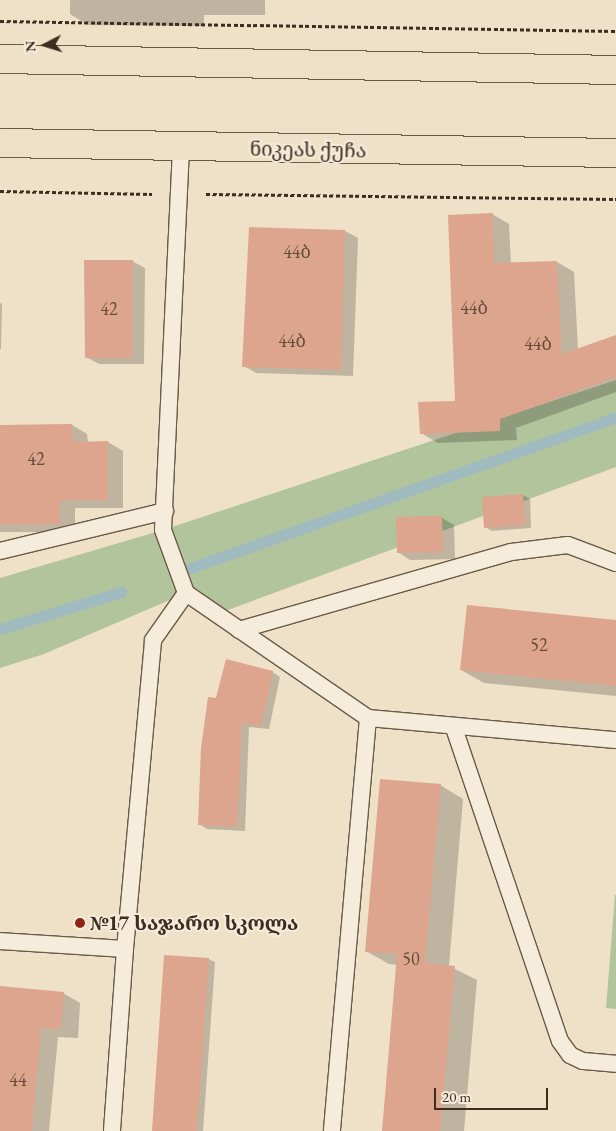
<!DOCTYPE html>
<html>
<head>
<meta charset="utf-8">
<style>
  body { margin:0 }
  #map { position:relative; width:616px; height:1131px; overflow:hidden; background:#efe1c8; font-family:"EB Garamond","Noto Serif Georgian",serif }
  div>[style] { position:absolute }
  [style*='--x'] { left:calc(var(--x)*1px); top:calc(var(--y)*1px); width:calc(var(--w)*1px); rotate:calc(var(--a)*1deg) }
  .green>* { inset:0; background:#b2c49b }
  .shadow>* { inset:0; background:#0003 }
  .stream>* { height:11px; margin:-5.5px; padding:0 5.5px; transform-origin:5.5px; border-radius:5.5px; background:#9fbbc0 }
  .building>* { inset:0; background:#dda48e }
  .path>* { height:3px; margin-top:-1.5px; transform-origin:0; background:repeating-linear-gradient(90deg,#3c2d1e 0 4px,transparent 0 6.5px) }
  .roads { filter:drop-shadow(1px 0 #695a48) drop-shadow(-1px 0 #695a48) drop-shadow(0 1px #695a48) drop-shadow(0 -1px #695a48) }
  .service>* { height:16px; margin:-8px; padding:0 8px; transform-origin:8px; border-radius:8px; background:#f5ecdb }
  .primary>* { height:28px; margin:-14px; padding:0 14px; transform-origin:14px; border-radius:14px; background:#efe1c8 }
  .dots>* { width:14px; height:14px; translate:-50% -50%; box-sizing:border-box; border:2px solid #f5ecdb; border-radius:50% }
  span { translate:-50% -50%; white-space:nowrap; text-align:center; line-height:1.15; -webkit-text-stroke:4px #f5ecdb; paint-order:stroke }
  .number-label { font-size:18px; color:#644b3a }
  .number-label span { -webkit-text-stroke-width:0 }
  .street-label { font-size:20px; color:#3c2d1e }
  .poi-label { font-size:20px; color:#3c2d1e; font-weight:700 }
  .left { translate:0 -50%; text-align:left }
  .north { position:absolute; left:20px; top:20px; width:50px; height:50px; -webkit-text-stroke:4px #f5ecdb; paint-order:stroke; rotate:265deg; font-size:14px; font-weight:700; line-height:20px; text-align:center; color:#3c2d1e }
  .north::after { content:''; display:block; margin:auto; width:18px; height:22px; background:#3c2d1e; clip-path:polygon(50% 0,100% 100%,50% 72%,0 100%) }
  .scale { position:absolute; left:434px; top:1088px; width:114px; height:22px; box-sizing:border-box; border:2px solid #3c2d1e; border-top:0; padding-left:6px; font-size:15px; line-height:18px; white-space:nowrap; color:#3c2d1e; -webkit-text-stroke:4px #f5ecdb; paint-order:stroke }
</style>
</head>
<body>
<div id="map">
  <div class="green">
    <div style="clip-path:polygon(616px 380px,616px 467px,217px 614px,186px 593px,44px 654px,0 668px,0 578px,163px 530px)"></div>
    <div style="clip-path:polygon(615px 895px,616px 895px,616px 1009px,606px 1008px)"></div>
  </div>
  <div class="shadow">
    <div style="clip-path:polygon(70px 0,265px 0,265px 15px,204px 15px,204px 26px,88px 25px,70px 14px)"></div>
    <div style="clip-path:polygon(492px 214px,509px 224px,511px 264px,557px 262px,574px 272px,578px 350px,616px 336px,616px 392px,516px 428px,517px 440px,438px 443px,421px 433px,457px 403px)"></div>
    <div style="clip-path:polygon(250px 228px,345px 231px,358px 238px,353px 376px,256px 373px,244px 366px)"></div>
    <div style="clip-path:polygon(132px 261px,145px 268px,144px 364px,99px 364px,86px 357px)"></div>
    <div style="clip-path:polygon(0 303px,2px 304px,1px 349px,0 349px)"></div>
    <div style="clip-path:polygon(72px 425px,87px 434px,88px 443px,108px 442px,123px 451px,123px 508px,75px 508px,75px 532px,0 532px,0 426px)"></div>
    <div style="clip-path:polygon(523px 495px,530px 499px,531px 528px,492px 531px,485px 527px,483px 498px)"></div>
    <div style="clip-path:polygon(442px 518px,454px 525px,455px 559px,410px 560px,398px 552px)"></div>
    <div style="clip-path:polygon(616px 622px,616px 696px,484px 683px,461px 670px)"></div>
    <div style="clip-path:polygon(272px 672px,280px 677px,269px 729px,249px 727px,245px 831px,207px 829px,199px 824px,217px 700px)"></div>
    <div style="clip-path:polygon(440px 785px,463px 799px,449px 966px,477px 980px,464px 1131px,384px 1131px,398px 965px,389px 964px,366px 951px)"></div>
    <div style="clip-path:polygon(208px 959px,215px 962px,203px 1131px,153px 1131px)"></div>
    <div style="clip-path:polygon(0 987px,63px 993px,80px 1003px,78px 1038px,58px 1037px,49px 1131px,0 1131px)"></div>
  </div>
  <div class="stream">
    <div style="--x:182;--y:571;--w:461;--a:-19.5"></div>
    <div style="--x:0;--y:629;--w:127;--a:-17"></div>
  </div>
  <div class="building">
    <div style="clip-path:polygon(493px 213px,494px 263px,557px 261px,562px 354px,616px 335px,616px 377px,500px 419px,500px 431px,420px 434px,418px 402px,455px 401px,448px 215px)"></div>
    <div style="clip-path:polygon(249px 227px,345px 230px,341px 370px,242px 367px)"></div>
    <div style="clip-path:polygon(84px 260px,133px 260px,132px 358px,85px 358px)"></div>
    <div style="clip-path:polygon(72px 424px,73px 442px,108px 441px,108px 500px,60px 500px,60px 524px,0 525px,0 425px)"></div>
    <div style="clip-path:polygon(523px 494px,526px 525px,484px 528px,482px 497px)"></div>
    <div style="clip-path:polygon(442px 516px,443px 552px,397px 553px,396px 517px)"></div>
    <div style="clip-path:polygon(467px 605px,616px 620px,616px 686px,460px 670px)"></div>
    <div style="clip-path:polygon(226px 659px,273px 671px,261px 726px,242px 723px,237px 827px,198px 825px,201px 748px,208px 697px,216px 698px)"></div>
    <div style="clip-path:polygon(380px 779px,441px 784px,425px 963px,455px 966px,440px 1131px,382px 1131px,397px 954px,365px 952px)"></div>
    <div style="clip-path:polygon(164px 955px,209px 958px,197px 1131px,152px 1131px)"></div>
    <div style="clip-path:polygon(0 986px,64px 992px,61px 1029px,41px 1028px,32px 1131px,0 1131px)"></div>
  </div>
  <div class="path">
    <div style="--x:0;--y:21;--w:616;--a:0.93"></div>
    <div style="--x:0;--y:191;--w:152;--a:1.1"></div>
    <div style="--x:206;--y:194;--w:410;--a:0.7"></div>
  </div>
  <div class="roads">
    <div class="service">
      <div style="--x:181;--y:148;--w:382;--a:92.7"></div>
      <div style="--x:163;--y:530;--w:67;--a:69.9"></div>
      <div style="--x:186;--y:593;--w:221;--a:34.5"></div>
      <div style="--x:368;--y:718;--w:415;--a:95"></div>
      <div style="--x:0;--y:551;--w:170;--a:-13.6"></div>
      <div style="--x:239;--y:630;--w:283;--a:-16"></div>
      <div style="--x:511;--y:552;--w:57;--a:-7"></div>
      <div style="--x:568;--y:545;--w:51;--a:20.6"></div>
      <div style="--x:368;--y:718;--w:249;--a:5.1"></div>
      <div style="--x:454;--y:728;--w:330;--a:71.3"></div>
      <div style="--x:560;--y:1041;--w:17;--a:54"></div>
      <div style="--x:570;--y:1055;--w:14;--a:25"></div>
      <div style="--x:583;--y:1061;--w:33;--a:5"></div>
      <div style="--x:0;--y:941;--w:125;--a:3.7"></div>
      <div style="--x:125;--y:949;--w:182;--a:94.1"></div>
      <div style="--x:125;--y:949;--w:310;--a:-84.8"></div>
      <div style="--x:153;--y:640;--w:57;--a:-54.9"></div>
    </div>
    <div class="primary">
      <div style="--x:0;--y:59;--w:616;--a:1.02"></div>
      <div style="--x:0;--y:143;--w:616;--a:0.93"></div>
    </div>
  </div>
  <div class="dots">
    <div style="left:80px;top:923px;background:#8f2418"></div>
  </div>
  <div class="number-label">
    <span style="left:297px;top:252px">44ბ</span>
    <span style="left:474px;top:308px">44ბ</span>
    <span style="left:109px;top:309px">42</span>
    <span style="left:292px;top:341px">44ბ</span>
    <span style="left:538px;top:344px">44ბ</span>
    <span style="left:36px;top:459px">42</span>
    <span style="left:539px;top:645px">52</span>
    <span style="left:411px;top:959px">50</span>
    <span style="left:18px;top:1080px">44</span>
  </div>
  <div class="street-label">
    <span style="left:308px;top:150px;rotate:1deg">ნიკეას ქუჩა</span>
  </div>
  <div class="poi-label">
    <span class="left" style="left:90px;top:923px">№17 საჯარო სკოლა</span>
  </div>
  <div class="north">N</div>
  <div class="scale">20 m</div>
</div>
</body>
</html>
